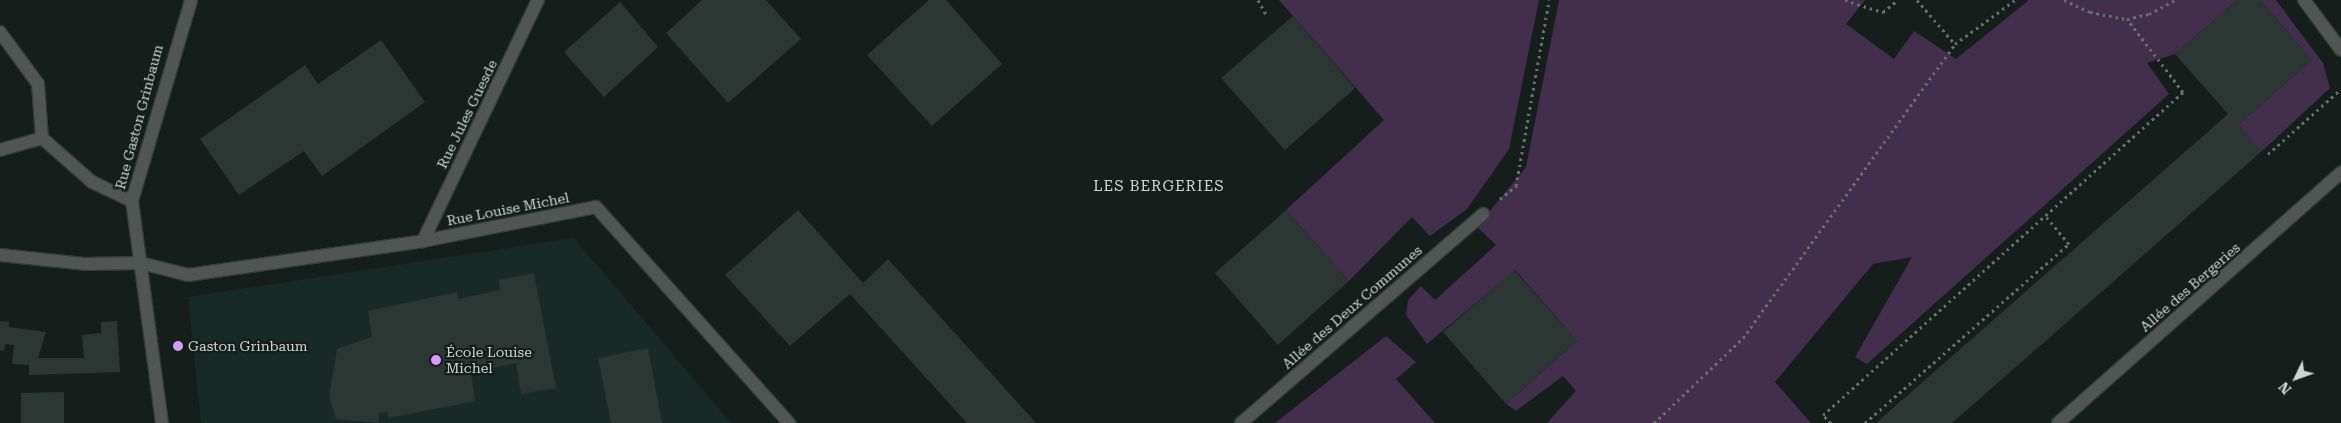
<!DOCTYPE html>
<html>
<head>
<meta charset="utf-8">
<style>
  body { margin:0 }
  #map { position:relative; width:2341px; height:423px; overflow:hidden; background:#151e1b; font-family:"Roboto Serif",serif }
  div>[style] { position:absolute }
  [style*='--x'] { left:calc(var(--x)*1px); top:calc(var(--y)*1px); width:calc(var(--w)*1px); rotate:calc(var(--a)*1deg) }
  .built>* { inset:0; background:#192926 }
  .green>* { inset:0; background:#422f4b }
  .building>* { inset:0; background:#2c3734 }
  .path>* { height:3px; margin-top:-1.5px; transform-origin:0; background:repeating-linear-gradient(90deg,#676f6d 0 2.5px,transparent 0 6.5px) }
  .roads { filter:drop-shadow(1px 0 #323b38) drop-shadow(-1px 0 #323b38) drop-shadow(0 1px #323b38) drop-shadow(0 -1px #323b38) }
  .service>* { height:12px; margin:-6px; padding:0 6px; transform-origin:6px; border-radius:6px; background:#515654 }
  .minor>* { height:12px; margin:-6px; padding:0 6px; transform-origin:6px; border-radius:6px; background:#515654 }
  .dots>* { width:14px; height:14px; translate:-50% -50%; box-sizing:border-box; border:2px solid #151e1b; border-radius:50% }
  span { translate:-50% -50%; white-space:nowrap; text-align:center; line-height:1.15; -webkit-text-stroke:4.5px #151e1b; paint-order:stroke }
  .street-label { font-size:14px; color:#cdd3d1 }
  .poi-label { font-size:14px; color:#cdd3d1 }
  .left { translate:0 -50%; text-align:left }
  .neighbourhood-label { font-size:15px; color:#cdd3d1; letter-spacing:1px }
  .north { position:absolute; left:2271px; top:353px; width:50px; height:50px; -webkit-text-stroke:4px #151e1b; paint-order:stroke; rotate:228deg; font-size:14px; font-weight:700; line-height:20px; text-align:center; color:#cdd3d1 }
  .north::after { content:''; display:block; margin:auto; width:18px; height:22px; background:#cdd3d1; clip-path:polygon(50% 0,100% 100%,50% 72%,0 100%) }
</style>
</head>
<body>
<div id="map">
  <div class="built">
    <div style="clip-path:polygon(574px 238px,731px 423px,201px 423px,188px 297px)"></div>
  </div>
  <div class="green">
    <div style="clip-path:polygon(1279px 0,1539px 0,1509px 149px,1467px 209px,1430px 236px,1412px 217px,1349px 281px,1286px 210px,1384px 120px)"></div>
    <div style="clip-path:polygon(1559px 0,1865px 0,1846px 24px,1894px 59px,1914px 31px,1956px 59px,2029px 0,2237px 0,2175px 54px,2147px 63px,2169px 94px,1867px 364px,1855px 357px,1912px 257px,1873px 264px,1775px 382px,1811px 423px,1547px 423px,1576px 391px,1563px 376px,1516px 411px,1506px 404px,1577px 341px,1515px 270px,1427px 344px,1406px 315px,1408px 300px,1421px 286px,1435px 300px,1496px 245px,1477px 227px,1526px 167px)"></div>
    <div style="clip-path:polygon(2260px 0,2276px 0,2323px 63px,2330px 88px,2261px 152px,2238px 125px,2312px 60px)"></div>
    <div style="clip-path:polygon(1386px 336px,1416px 362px,1396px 379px,1435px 423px,1275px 423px)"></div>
  </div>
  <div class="building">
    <div style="clip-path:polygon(702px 0,766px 0,801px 39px,728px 103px,666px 33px)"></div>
    <div style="clip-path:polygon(929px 0,946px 0,1002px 64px,932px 126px,867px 55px)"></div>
    <div style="clip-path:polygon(2237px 0,2260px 0,2312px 60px,2238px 125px,2261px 152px,1952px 423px,1876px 423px,2228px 114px,2175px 54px)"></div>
    <div style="clip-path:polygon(620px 2px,658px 47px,604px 97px,564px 52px)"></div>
    <div style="clip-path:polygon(1293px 16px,1355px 88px,1285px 150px,1221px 78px)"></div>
    <div style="clip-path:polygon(381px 40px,425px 102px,322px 176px,304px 151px,239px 195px,200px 139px,305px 65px,318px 84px)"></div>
    <div style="clip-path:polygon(798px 210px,863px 283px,888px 259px,1036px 423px,967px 423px,850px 294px,790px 346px,725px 275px)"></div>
    <div style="clip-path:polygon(1286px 210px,1349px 281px,1278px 345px,1215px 273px)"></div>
    <div style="clip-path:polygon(1514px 270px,1577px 341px,1506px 404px,1443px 332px)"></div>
    <div style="clip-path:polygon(534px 273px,556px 388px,521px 394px,516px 363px,471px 373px,475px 401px,388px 418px,388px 412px,379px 413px,379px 423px,336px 419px,329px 396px,337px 349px,372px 337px,368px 311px,457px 292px,458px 299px,500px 290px,499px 280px)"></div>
    <div style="clip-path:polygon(0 321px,9px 322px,9px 327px,46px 332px,38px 358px,84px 358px,82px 335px,101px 333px,101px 322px,117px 321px,120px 372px,29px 375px,29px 365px,12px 364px,14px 345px,5px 344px,4px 351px,0 350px)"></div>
    <div style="clip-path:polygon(648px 348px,662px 423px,611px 423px,598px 358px)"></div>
    <div style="clip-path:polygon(64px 392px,64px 423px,21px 423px,21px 393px)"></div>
  </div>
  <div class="path">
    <div style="--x:1258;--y:0;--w:18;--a:61"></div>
    <div style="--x:1845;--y:0;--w:40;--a:18"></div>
    <div style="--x:1883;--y:12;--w:19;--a:-39"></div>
    <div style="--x:1917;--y:0;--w:58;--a:49.2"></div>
    <div style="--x:2064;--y:0;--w:29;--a:25"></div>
    <div style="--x:2090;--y:12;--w:38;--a:11"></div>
    <div style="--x:2127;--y:19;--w:23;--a:-13"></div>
    <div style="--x:2149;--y:14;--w:30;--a:-28"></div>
    <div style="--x:2268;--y:154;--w:98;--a:-41.7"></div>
    <div style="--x:1500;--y:199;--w:21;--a:-39"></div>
    <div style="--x:1516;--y:186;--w:189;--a:-79.9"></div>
    <div style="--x:1654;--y:423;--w:123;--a:-43.7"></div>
    <div style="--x:1743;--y:338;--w:362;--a:-54.2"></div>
    <div style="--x:1955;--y:44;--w:74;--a:-36.3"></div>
    <div style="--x:1831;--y:423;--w:11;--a:-135"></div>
    <div style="--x:1823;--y:415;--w:484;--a:-41.9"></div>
    <div style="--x:2183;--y:92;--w:92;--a:-127.5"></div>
    <div style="--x:1865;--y:423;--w:271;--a:-41.3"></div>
    <div style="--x:2069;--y:244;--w:38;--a:-130"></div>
  </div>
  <div class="roads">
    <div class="service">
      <div style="--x:0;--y:32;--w:64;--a:53.8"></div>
      <div style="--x:38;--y:84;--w:54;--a:85.8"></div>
      <div style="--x:42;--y:138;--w:67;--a:41.3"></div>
      <div style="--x:92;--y:182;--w:44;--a:25.4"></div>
      <div style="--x:0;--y:150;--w:44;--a:-15.9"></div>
    </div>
    <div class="minor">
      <div style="--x:2304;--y:0;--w:62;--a:53.5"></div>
      <div style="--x:423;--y:241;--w:267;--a:-64.5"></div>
      <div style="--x:0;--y:255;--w:85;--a:6"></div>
      <div style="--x:85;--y:264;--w:56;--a:-1"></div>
      <div style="--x:141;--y:263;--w:49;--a:14.3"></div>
      <div style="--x:188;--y:275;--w:237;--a:-8.2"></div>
      <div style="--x:423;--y:241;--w:176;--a:-11.1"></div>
      <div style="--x:596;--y:207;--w:290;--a:48.2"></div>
      <div style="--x:162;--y:423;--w:224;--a:-97.7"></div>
      <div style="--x:132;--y:201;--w:209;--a:-73.6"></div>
      <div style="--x:1241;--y:423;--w:320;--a:-40.8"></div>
      <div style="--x:2058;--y:423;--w:378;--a:-41.5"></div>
    </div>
  </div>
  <div class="dots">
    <div style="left:178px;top:346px;background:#d89af8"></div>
    <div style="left:436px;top:360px;background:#d89af8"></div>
  </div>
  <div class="street-label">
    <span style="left:467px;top:114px;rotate:-64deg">Rue Jules Guesde</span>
    <span style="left:139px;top:117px;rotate:-75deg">Rue Gaston Grinbaum</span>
    <span style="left:508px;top:209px;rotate:-11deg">Rue Louise Michel</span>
    <span style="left:2190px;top:287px;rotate:-41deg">Allée des Bergeries</span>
    <span style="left:1352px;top:307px;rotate:-41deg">Allée des Deux Communes</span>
  </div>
  <div class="poi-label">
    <span class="left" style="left:188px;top:346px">Gaston Grinbaum</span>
    <span class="left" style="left:446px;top:360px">École Louise<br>Michel</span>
  </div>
  <div class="neighbourhood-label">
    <span style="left:1159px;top:187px">LES BERGERIES</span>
  </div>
  <div class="north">N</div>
</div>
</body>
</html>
